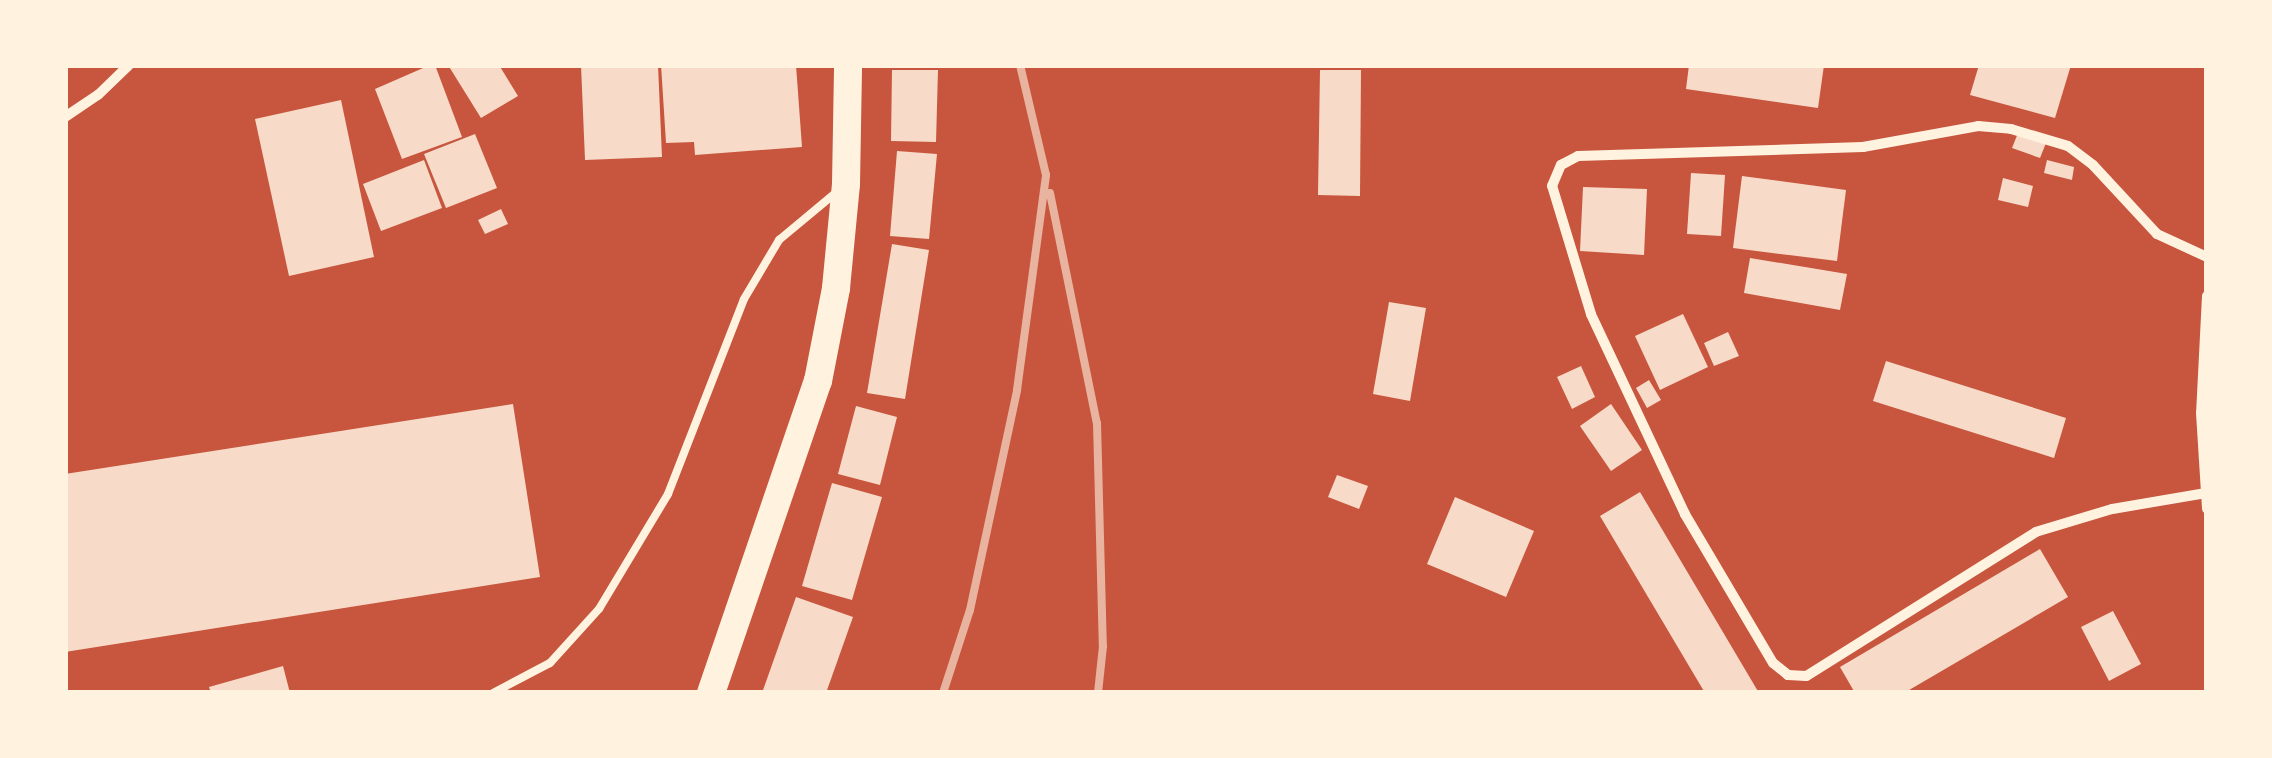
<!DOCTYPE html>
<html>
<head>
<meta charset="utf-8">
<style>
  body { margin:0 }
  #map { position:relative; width:2272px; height:758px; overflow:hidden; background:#c8553d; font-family:"Fira Sans Condensed",sans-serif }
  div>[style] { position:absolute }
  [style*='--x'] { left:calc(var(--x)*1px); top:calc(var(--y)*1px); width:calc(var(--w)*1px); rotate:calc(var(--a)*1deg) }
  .building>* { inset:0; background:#f7dbc8 }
  .service>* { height:8px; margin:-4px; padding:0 4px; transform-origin:4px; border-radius:4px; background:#fff3e0 }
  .minor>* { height:10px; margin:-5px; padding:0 5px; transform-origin:5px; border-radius:5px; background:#fff3e0 }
  .trunk>* { height:28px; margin:-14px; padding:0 14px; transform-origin:14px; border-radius:14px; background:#fff3e0 }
  .rail>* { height:8px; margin:-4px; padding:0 4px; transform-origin:4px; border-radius:4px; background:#e9b49f }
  span { translate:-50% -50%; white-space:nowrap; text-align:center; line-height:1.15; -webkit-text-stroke:8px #fff3e0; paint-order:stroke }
  .frame { position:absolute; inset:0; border:68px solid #fff3e0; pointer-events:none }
</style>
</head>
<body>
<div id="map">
  <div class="building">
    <div style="clip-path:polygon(430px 65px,435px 65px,462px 137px,402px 159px,375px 89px)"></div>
    <div style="clip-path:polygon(448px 65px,499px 65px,518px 96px,481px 118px)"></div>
    <div style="clip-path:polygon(581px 65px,658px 65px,662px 157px,585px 160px)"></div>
    <div style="clip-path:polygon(661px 65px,796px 65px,802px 147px,695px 155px,694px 142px,666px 143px)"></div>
    <div style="clip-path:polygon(1689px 65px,1824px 65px,1818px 108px,1686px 89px)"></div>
    <div style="clip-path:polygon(1979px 65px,2071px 65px,2055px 118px,1970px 95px)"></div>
    <div style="clip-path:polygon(892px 70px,938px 70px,936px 142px,891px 141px)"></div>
    <div style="clip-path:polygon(1320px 70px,1361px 70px,1360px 196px,1318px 195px)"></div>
    <div style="clip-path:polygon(341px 100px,374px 257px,289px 276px,255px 119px)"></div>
    <div style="clip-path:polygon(2018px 133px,2046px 143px,2040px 158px,2012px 148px)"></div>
    <div style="clip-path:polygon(475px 134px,497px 188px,446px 208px,424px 154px)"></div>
    <div style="clip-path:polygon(897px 151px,937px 154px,929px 239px,890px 236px)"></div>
    <div style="clip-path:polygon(424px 160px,442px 208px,381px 231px,363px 184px)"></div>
    <div style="clip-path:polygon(2047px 160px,2074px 167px,2072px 180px,2044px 173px)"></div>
    <div style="clip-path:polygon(1691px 173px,1725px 175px,1721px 236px,1687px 234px)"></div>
    <div style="clip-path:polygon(1742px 176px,1846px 190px,1837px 261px,1733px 248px)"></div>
    <div style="clip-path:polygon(2003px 178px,2033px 186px,2028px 207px,1998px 200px)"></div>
    <div style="clip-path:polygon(1583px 187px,1647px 189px,1644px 255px,1580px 251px)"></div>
    <div style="clip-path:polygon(501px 209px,508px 224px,485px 234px,478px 220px)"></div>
    <div style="clip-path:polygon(892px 244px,929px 250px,905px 399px,867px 393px)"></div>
    <div style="clip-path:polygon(1750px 258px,1847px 274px,1840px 310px,1744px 293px)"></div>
    <div style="clip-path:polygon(1389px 302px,1426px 308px,1410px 401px,1373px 394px)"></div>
    <div style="clip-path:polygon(1683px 314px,1708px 367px,1660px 390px,1635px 336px)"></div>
    <div style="clip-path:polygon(1728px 332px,1739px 356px,1714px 366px,1704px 343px)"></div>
    <div style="clip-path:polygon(1886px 361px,2066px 418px,2054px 458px,1873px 401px)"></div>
    <div style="clip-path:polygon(1581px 366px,1595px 397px,1572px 409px,1557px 377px)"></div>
    <div style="clip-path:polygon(1649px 380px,1661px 400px,1647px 408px,1636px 388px)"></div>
    <div style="clip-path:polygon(513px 404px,540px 577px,65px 652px,65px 474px)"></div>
    <div style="clip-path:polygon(1611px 404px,1642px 450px,1611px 471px,1580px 426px)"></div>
    <div style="clip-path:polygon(856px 406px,897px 417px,880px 485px,838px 474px)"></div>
    <div style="clip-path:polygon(1337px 475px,1368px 486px,1359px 509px,1328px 497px)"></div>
    <div style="clip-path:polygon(832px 483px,882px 497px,852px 600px,802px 586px)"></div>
    <div style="clip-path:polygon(1640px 492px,1759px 693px,1705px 693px,1600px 516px)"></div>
    <div style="clip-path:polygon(1455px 497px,1534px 531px,1506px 597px,1427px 564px)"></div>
    <div style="clip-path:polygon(2040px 549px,2068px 597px,1904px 693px,1855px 693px,1840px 667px)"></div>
    <div style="clip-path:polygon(796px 597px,853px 617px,826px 693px,762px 693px)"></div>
    <div style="clip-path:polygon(2113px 611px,2141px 664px,2109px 681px,2081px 627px)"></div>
    <div style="clip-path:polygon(283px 666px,290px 693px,211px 693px,209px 687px)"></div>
  </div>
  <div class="service">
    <div style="--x:493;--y:693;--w:64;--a:-27.8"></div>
    <div style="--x:550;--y:663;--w:73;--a:-47.8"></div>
    <div style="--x:599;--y:609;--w:134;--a:-59"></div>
    <div style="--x:668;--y:494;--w:209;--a:-68.7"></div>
    <div style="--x:744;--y:299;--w:69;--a:-59.3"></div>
    <div style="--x:779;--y:240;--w:78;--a:-39.8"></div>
  </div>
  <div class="minor">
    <div style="--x:65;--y:117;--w:40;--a:-34"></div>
    <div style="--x:98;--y:95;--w:43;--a:-44.1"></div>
    <div style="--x:2207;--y:296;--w:117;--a:92.9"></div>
    <div style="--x:2201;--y:413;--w:96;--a:86.4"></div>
    <div style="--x:2206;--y:493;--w:95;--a:170.3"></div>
    <div style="--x:2112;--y:509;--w:79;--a:163.2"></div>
    <div style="--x:2036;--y:532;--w:271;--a:147.9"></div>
    <div style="--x:1806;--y:676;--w:18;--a:-177"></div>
    <div style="--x:1788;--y:675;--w:19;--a:-141"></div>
    <div style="--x:1773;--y:663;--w:173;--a:-120.6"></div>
    <div style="--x:1685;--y:514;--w:221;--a:-115.2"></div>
    <div style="--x:1591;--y:314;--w:134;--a:-106.9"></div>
    <div style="--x:1552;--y:186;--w:23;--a:-67"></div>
    <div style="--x:1561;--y:165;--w:19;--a:-28"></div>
    <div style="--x:1578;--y:156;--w:285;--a:-1.8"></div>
    <div style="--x:1863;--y:147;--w:117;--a:-10.3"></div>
    <div style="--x:1978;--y:126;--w:33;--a:5"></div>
    <div style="--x:2011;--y:129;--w:59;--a:16.6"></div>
    <div style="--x:2068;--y:146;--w:31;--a:37"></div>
    <div style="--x:2093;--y:165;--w:94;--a:47.2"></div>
    <div style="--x:2157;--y:234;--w:55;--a:24.7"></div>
  </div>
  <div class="trunk">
    <div style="--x:711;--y:693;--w:330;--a:-71.1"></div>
    <div style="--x:818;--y:381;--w:95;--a:-79"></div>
    <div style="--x:836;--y:288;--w:104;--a:-84.5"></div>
    <div style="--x:846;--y:184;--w:119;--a:-89"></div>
  </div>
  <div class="rail">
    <div style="--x:1050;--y:193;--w:235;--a:78.5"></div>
    <div style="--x:1097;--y:423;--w:223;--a:88.5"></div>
    <div style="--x:1103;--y:646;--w:47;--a:96.1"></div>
    <div style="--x:943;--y:693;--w:87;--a:-72"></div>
    <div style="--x:970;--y:610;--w:225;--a:-77.9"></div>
    <div style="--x:1017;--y:390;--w:217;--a:-82.3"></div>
    <div style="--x:1046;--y:175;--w:113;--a:-103.3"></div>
  </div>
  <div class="frame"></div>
</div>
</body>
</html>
